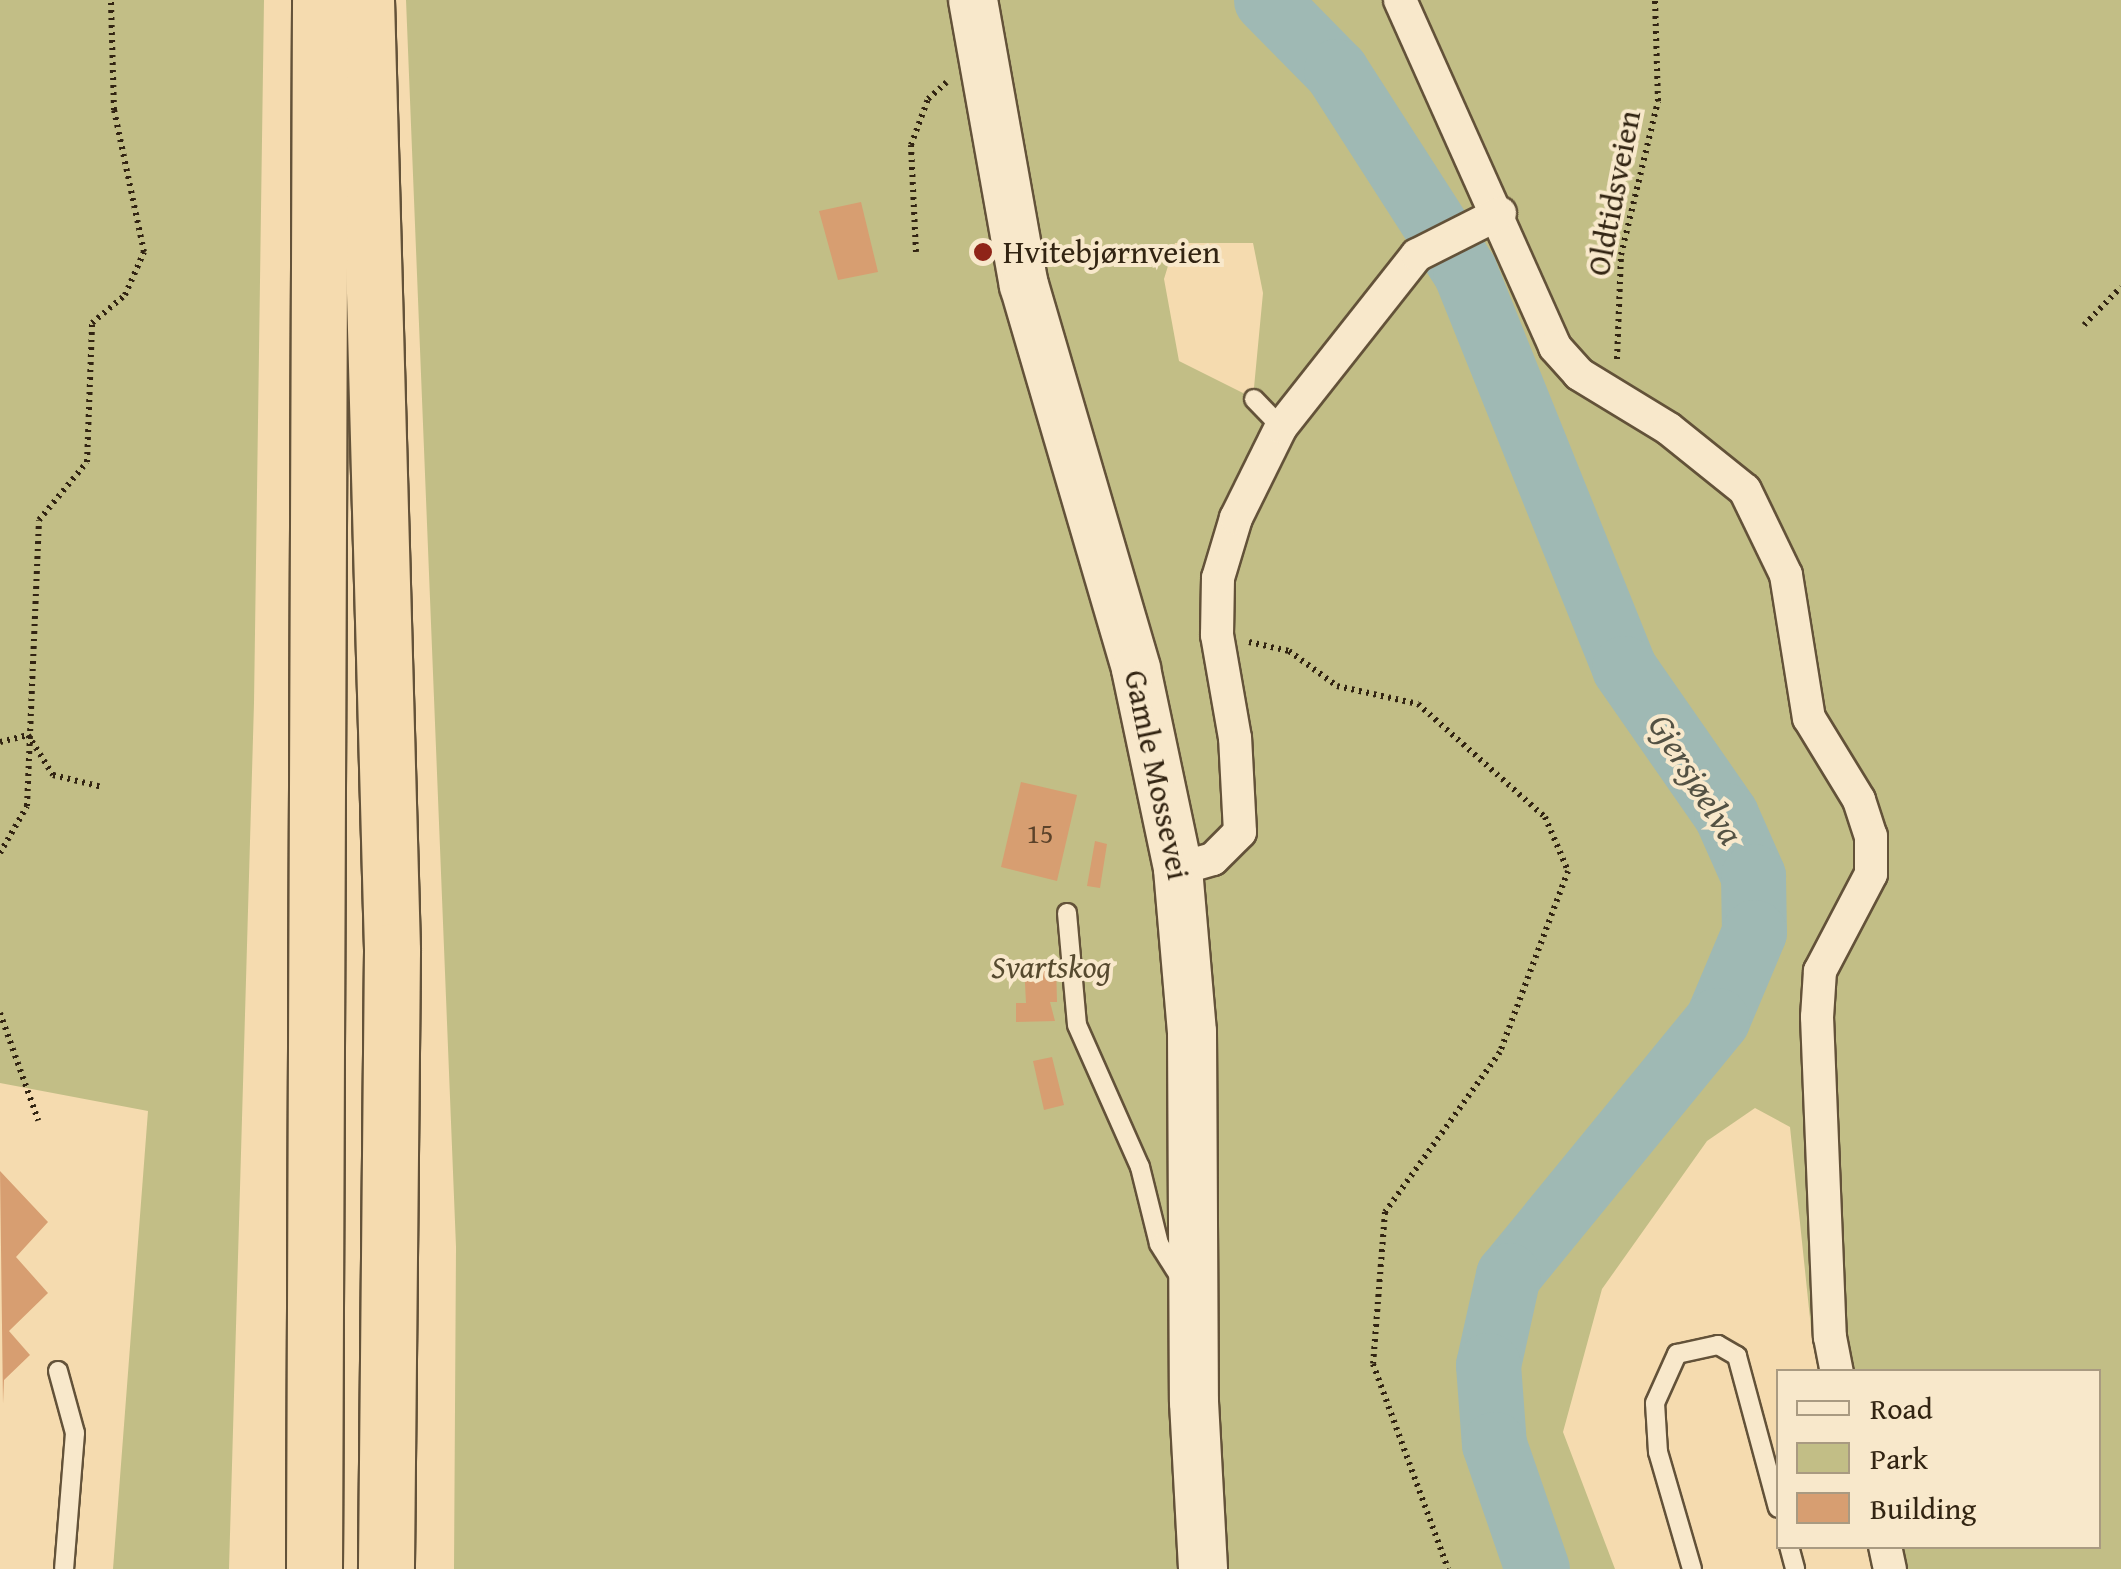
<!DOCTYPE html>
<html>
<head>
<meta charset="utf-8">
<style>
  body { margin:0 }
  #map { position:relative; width:2121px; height:1569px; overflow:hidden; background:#f5dbaf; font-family:"Gentium Book Plus",serif }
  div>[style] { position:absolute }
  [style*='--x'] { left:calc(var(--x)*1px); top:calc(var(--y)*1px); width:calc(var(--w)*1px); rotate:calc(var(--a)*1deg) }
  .green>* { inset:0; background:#c2be86 }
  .river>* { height:65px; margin:-32.5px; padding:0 32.5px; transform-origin:32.5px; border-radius:32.5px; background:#9fb9b4 }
  .building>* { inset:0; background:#d79e71 }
  .path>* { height:6px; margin-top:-3px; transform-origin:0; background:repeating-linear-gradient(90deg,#322412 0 2.5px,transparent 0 7.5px) }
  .roads { filter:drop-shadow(2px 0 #635239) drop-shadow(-2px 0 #635239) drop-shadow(0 2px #635239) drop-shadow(0 -2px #635239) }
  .lane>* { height:18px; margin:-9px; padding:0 9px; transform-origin:9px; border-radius:9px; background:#f8e8cb }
  .street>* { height:32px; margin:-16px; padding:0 16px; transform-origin:16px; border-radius:16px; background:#f8e8cb }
  .secondary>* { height:48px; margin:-24px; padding:0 24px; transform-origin:24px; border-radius:24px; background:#f8e8cb }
  .highway>* { height:55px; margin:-27.5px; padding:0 27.5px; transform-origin:27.5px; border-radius:27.5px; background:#f5dbaf }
  .dots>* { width:28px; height:28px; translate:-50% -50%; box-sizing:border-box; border:5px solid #f8e8cb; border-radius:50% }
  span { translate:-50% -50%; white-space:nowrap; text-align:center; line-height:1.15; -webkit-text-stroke:8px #f8e8cb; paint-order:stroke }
  .number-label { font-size:28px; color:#5b422a }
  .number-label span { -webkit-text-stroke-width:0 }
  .street-label { font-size:32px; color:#322412 }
  .poi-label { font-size:32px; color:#322412 }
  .left { translate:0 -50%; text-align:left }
  .park-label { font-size:32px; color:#564a2f; font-style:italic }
  .water-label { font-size:35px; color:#535143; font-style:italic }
  .legend { position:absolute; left:1776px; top:1369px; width:325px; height:180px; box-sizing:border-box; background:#f8e8cb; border:2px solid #a99a81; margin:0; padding:12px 18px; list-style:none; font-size:30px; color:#322412 }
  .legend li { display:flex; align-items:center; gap:20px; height:50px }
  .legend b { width:50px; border:2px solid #a99a81 }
</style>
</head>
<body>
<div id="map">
  <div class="green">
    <div style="clip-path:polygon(0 0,264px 0,254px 703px,229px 1569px,113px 1569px,148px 1111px,0 1083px)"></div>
    <div style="clip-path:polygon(evenodd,406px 0,2121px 0,2121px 1569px,1873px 1569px,1867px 1547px,2098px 1546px,2098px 1372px,1822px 1371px,1811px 1328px,1790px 1127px,1755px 1108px,1707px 1141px,1602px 1289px,1563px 1432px,1615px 1569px,454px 1569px,456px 1247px,406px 0,1175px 243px,1253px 243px,1263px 293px,1253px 398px,1179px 361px,1164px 279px,1175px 243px)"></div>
  </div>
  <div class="river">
    <div style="--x:1266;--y:0;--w:100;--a:45.4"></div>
    <div style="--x:1336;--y:71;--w:239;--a:57.3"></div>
    <div style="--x:1465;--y:272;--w:427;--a:68.1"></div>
    <div style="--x:1624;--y:668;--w:179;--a:55.2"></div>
    <div style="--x:1726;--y:815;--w:67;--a:66.1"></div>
    <div style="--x:1753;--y:876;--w:56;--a:89"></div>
    <div style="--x:1754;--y:932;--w:95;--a:112.8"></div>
    <div style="--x:1717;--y:1020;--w:330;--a:129.3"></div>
    <div style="--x:1508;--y:1275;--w:92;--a:102.5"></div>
    <div style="--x:1488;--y:1365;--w:79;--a:85.7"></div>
    <div style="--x:1494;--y:1444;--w:132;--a:71"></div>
  </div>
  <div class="building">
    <div style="clip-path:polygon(861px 202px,878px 272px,838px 280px,819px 211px)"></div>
    <div style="clip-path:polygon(1021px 782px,1077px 795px,1057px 881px,1001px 867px)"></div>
    <div style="clip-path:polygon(1095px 841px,1107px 844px,1100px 888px,1087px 886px)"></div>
    <div style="clip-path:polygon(1056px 962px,1057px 1002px,1050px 1002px,1055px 1021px,1016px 1022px,1016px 1003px,1026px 1003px,1024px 964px)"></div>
    <div style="clip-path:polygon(1052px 1057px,1064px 1105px,1044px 1110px,1033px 1061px)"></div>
    <div style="clip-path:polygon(0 1171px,48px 1222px,16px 1257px,48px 1293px,9px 1331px,30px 1355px,4px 1380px,3px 1404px)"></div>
  </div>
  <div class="path">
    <div style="--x:916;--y:252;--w:107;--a:-92.7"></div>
    <div style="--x:911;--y:145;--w:49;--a:-69.7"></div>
    <div style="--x:928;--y:99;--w:25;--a:-42"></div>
    <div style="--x:2084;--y:325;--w:53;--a:-45.8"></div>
    <div style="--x:1617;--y:359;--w:104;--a:-87.8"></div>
    <div style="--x:1621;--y:255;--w:158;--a:-76.5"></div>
    <div style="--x:1658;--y:101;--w:101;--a:-91.7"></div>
    <div style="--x:1249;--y:642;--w:41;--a:12.7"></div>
    <div style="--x:1289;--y:651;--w:59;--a:36.1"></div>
    <div style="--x:1337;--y:686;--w:83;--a:12.5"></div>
    <div style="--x:1418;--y:704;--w:170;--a:41.7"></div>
    <div style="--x:1545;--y:817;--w:59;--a:66.9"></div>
    <div style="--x:1568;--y:871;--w:193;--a:110.6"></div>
    <div style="--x:1500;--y:1052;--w:197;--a:125.7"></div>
    <div style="--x:1385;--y:1212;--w:152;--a:94.5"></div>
    <div style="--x:1373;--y:1364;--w:218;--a:69.9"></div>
    <div style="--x:0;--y:742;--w:29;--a:-14"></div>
    <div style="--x:28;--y:735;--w:47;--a:58"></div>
    <div style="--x:53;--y:775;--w:50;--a:13.8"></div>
    <div style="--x:0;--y:853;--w:54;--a:-60.1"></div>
    <div style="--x:27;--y:806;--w:286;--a:-87.6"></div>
    <div style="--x:39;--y:520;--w:75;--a:-50.4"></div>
    <div style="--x:87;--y:462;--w:139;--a:-87.9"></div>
    <div style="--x:92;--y:323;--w:43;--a:-40.3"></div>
    <div style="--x:125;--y:295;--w:47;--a:-66.2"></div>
    <div style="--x:144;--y:252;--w:145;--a:-101.9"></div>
    <div style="--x:114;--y:110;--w:110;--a:-91.6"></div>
    <div style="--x:0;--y:1013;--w:114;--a:70.4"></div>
  </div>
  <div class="roads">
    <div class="lane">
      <div style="--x:1254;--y:399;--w:39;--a:46"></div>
      <div style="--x:1067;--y:913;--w:112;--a:84.9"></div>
      <div style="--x:1077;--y:1025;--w:155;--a:66.1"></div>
      <div style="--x:1140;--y:1167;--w:79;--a:76.1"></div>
      <div style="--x:1159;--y:1244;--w:45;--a:57.7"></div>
      <div style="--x:58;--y:1371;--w:64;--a:74.7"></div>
      <div style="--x:75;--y:1433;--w:136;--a:94.6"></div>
      <div style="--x:1789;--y:1546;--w:24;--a:75"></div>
      <div style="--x:1692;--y:1569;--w:122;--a:-106.2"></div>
      <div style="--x:1658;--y:1452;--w:49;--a:-93.5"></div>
      <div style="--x:1655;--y:1403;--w:54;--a:-65.8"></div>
      <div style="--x:1677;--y:1354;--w:42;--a:-12.4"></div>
      <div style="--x:1718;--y:1345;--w:22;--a:30"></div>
      <div style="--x:1737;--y:1356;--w:157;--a:74.9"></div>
    </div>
    <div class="street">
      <div style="--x:1400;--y:0;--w:380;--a:65.9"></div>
      <div style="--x:1555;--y:347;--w:36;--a:48"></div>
      <div style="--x:1579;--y:374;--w:105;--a:31.4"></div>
      <div style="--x:1669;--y:429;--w:97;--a:38.8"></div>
      <div style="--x:1745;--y:490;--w:94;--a:64.2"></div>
      <div style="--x:1786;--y:575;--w:145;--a:80.9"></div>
      <div style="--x:1809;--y:718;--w:96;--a:58.6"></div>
      <div style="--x:1859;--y:800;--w:38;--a:72"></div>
      <div style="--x:1871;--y:836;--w:38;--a:90"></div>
      <div style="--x:1871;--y:874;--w:110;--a:117.7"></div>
      <div style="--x:1820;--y:971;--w:46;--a:93.7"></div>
      <div style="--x:1817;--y:1017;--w:320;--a:87.7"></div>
      <div style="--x:1830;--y:1337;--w:36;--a:79"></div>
      <div style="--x:1178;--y:869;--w:36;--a:-16"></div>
      <div style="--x:1213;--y:859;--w:38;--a:-45"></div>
      <div style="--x:1240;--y:832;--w:94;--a:-93"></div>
      <div style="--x:1235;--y:738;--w:105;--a:-99.9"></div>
      <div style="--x:1217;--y:635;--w:57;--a:-89"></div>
      <div style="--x:1218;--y:578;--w:63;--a:-73.3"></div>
      <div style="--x:1236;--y:518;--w:102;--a:-63.7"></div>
      <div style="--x:1281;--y:427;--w:219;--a:-51.7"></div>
      <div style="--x:1417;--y:255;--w:93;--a:-26.8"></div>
      <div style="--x:1885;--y:1546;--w:24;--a:78"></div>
    </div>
    <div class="secondary">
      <div style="--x:973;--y:0;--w:290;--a:79.9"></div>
      <div style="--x:1024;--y:285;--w:400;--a:73.7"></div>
      <div style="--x:1136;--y:669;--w:204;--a:78.1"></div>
      <div style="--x:1178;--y:869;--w:164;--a:85.1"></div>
      <div style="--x:1192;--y:1032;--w:370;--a:89.7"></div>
      <div style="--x:1194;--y:1402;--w:167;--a:86.9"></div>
    </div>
    <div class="highway">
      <div style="--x:366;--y:0;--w:951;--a:88.43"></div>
      <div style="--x:392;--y:951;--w:618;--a:90.56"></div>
      <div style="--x:314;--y:1569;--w:1569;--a:-89.78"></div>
    </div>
  </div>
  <div class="dots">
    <div style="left:983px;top:252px;background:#8f2418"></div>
  </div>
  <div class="number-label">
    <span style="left:1040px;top:833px">15</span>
  </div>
  <div class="street-label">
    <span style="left:1614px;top:193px;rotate:-79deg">Oldtidsveien</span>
    <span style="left:1157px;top:775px;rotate:78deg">Gamle Mossevei</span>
  </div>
  <div class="poi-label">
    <span class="left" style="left:1003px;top:252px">Hvitebjørnveien</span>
  </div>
  <div class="park-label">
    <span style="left:1051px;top:967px">Svartskog</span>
  </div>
  <div class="water-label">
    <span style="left:1696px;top:779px;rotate:58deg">Gjersjøelva</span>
  </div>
  <ul class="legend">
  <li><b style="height:12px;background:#f8e8cb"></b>Road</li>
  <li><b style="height:28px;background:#c2be86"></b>Park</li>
  <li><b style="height:28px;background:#d79e71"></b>Building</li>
  </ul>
</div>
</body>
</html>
